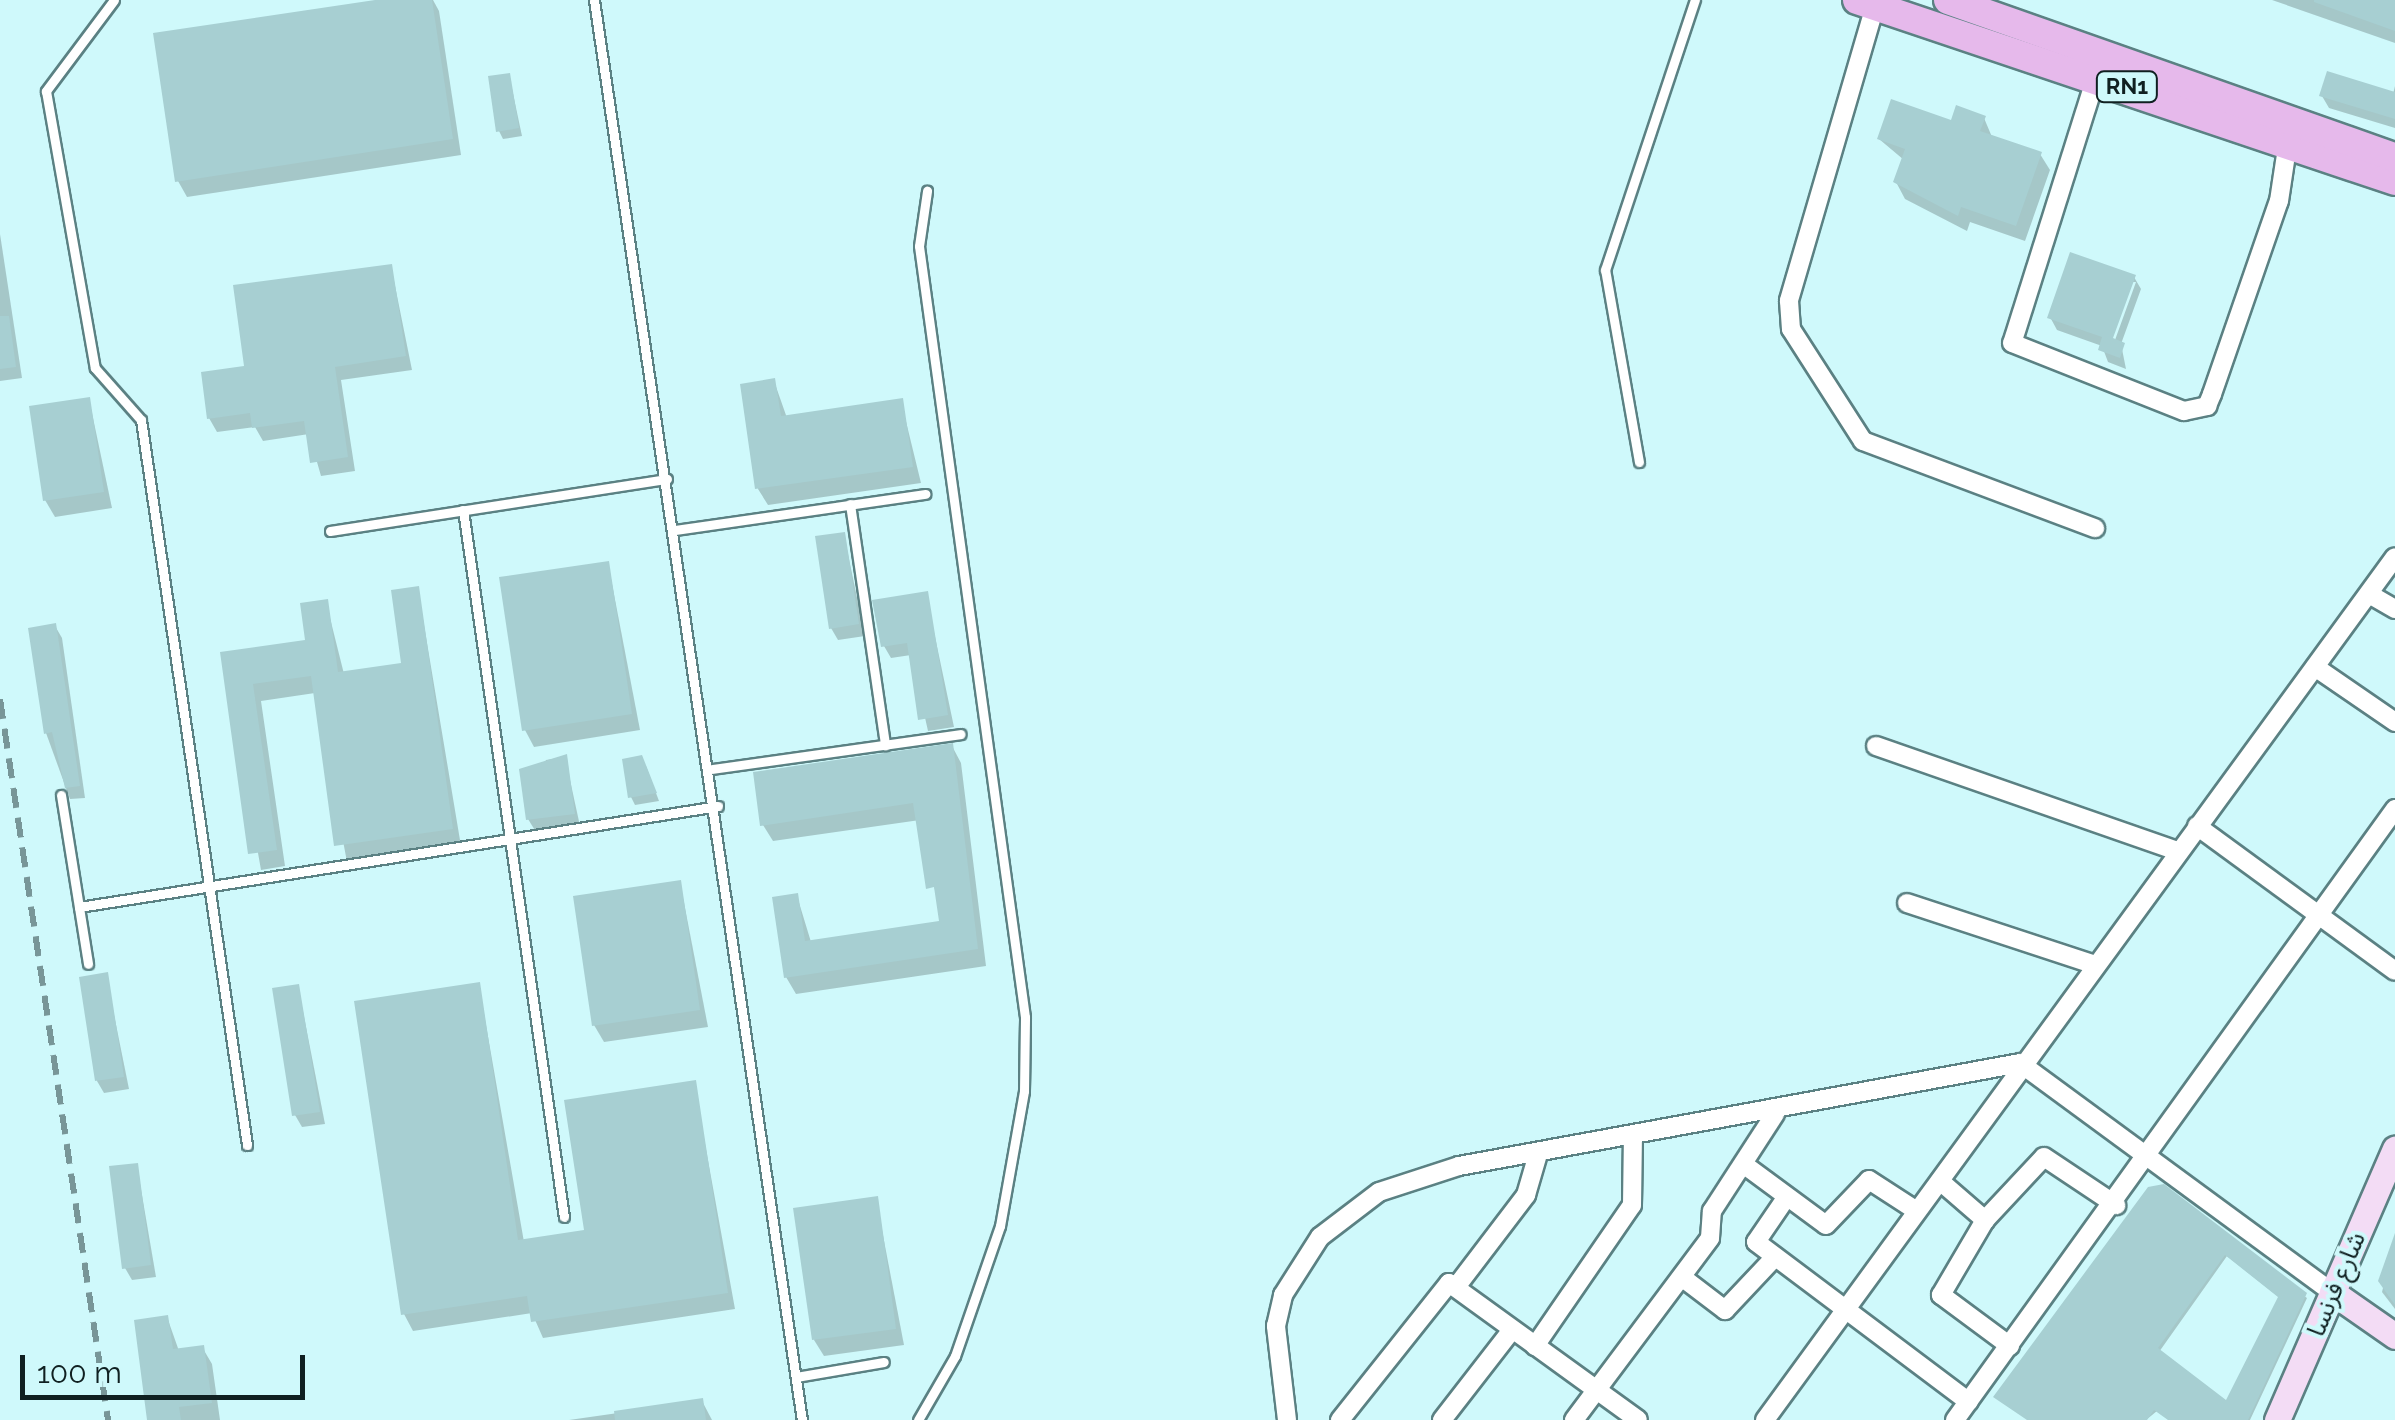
<!DOCTYPE html>
<html>
<head>
<meta charset="utf-8">
<style>
  body { margin:0 }
  #map { position:relative; width:2395px; height:1420px; overflow:hidden; background:#cff9fb; font-family:Raleway,"Noto Sans Arabic",sans-serif }
  div>[style] { position:absolute }
  [style*='--x'] { left:calc(var(--x)*1px); top:calc(var(--y)*1px); width:calc(var(--w)*1px); rotate:calc(var(--a)*1deg) }
  .shadow>* { inset:0; background:#0003 }
  .building>* { inset:0; background:#a7cfd2 }
  .roads { filter:drop-shadow(2px 0 #5b8183) drop-shadow(-2px 0 #5b8183) drop-shadow(0 2px #5b8183) drop-shadow(0 -2px #5b8183) }
  .lane>* { height:9px; margin:-4.5px; padding:0 4.5px; transform-origin:4.5px; border-radius:4.5px; background:#fff }
  .street>* { height:18px; margin:-9px; padding:0 9px; transform-origin:9px; border-radius:9px; background:#fff }
  .secondary>* { height:25px; margin:-12.5px; padding:0 12.5px; transform-origin:12.5px; border-radius:12.5px; background:#f3dcf5 }
  .primary>* { height:28px; margin:-14px; padding:0 14px; transform-origin:14px; border-radius:14px; background:#e6b9eb }
  .rail>* { height:6px; margin-top:-3px; transform-origin:0; background:repeating-linear-gradient(90deg,#789698 0 20px,transparent 0 30px) }
  span { translate:-50% -50%; white-space:nowrap; text-align:center; line-height:1.15; -webkit-text-stroke:8px #cff9fb; paint-order:stroke }
  .shield-label span { padding:2px 8px; background:#cff9fb; border:2px solid; border-radius:8px; -webkit-text-stroke-width:0 }
  .shield-label { font-size:22px; color:#102021; font-weight:700 }
  .street-label { font-size:25px; color:#102021 }
  .scale { position:absolute; left:20px; top:1355px; width:285px; height:45px; box-sizing:border-box; border:5px solid #102021; border-top:0; padding-left:12px; font-size:30px; line-height:35px; white-space:nowrap; color:#102021; -webkit-text-stroke:8px #cff9fb; paint-order:stroke }
</style>
</head>
<body>
<div id="map">
  <div class="shadow">
    <div style="clip-path:polygon(393px 0,433px 0,439px 11px,461px 155px,187px 197px,178px 181px)"></div>
    <div style="clip-path:polygon(2272px 0,2385px 0,2395px 4px,2395px 43px)"></div>
    <div style="clip-path:polygon(509px 75px,522px 136px,503px 139px,499px 131px)"></div>
    <div style="clip-path:polygon(2395px 86px,2395px 128px,2329px 108px,2322px 96px,2393px 94px)"></div>
    <div style="clip-path:polygon(1984px 118px,1992px 137px,2040px 154px,2050px 170px,2025px 241px,1970px 222px,1967px 231px,1905px 199px,1896px 182px,1904px 160px,1879px 139px)"></div>
    <div style="clip-path:polygon(0 234px,22px 378px,0 381px)"></div>
    <div style="clip-path:polygon(391px 266px,412px 370px,341px 380px,355px 471px,321px 476px,309px 434px,263px 441px,255px 427px,217px 432px,209px 418px,247px 368px)"></div>
    <div style="clip-path:polygon(evenodd,2134px 277px,2141px 289px,2121px 344px,2126px 369px,2108px 362px,2102px 346px,2057px 330px,2050px 317px,2134px 277px,2130px 282px,2136px 282px,2111px 351px,2106px 349px,2130px 282px)"></div>
    <div style="clip-path:polygon(774px 381px,787px 418px,901px 401px,921px 483px,768px 505px,758px 489px)"></div>
    <div style="clip-path:polygon(89px 399px,112px 508px,55px 517px,45px 500px)"></div>
    <div style="clip-path:polygon(844px 535px,865px 636px,838px 640px,831px 628px)"></div>
    <div style="clip-path:polygon(608px 563px,640px 730px,534px 747px,525px 730px)"></div>
    <div style="clip-path:polygon(418px 589px,461px 846px,347px 862px,315px 693px,261px 701px,285px 866px,261px 870px,223px 654px,308px 642px,326px 602px,344px 674px,404px 665px)"></div>
    <div style="clip-path:polygon(926px 594px,954px 727px,928px 731px,911px 655px,891px 658px,884px 646px)"></div>
    <div style="clip-path:polygon(55px 626px,62px 638px,85px 798px,70px 799px,46px 733px)"></div>
    <div style="clip-path:polygon(952px 746px,961px 763px,986px 966px,796px 994px,786px 977px,797px 896px,811px 942px,942px 923px,920px 820px,773px 841px,763px 825px)"></div>
    <div style="clip-path:polygon(565px 757px,580px 826px,536px 832px,528px 819px,546px 760px)"></div>
    <div style="clip-path:polygon(646px 766px,659px 801px,635px 805px,631px 797px)"></div>
    <div style="clip-path:polygon(680px 882px,708px 1027px,604px 1042px,594px 1025px)"></div>
    <div style="clip-path:polygon(106px 975px,129px 1089px,104px 1093px,97px 1081px)"></div>
    <div style="clip-path:polygon(479px 985px,524px 1242px,587px 1232px,694px 1083px,735px 1309px,543px 1338px,532px 1313px,413px 1331px,404px 1314px)"></div>
    <div style="clip-path:polygon(298px 986px,325px 1124px,302px 1127px,295px 1115px)"></div>
    <div style="clip-path:polygon(137px 1166px,156px 1277px,132px 1280px,125px 1268px)"></div>
    <div style="clip-path:polygon(evenodd,2150px 1189px,2307px 1298px,2250px 1420px,2169px 1420px,2157px 1411px,2146px 1420px,2027px 1420px,2150px 1189px,2227px 1256px,2280px 1298px,2226px 1404px,2159px 1352px,2227px 1256px)"></div>
    <div style="clip-path:polygon(876px 1199px,904px 1345px,824px 1356px,814px 1340px)"></div>
    <div style="clip-path:polygon(2395px 1241px,2395px 1309px,2382px 1292px)"></div>
    <div style="clip-path:polygon(167px 1317px,179px 1351px,202px 1347px,212px 1364px,220px 1420px,150px 1420px)"></div>
    <div style="clip-path:polygon(702px 1401px,712px 1420px,569px 1420px)"></div>
  </div>
  <div class="building">
    <div style="clip-path:polygon(375px 0,432px 0,453px 139px,175px 182px,153px 33px)"></div>
    <div style="clip-path:polygon(2314px 0,2395px 0,2395px 31px,2314px 2px)"></div>
    <div style="clip-path:polygon(2327px 71px,2395px 92px,2395px 119px,2319px 96px)"></div>
    <div style="clip-path:polygon(510px 73px,519px 128px,496px 132px,488px 76px)"></div>
    <div style="clip-path:polygon(1891px 99px,1951px 120px,1956px 105px,1986px 116px,1980px 131px,2042px 152px,2016px 226px,1961px 207px,1958px 216px,1893px 182px,1905px 149px,1877px 139px)"></div>
    <div style="clip-path:polygon(2070px 252px,2136px 275px,2113px 338px,2125px 343px,2120px 358px,2098px 350px,2102px 337px,2047px 318px)"></div>
    <div style="clip-path:polygon(392px 264px,406px 356px,335px 367px,348px 457px,310px 463px,304px 421px,252px 428px,250px 413px,207px 419px,201px 372px,244px 366px,233px 285px)"></div>
    <div style="clip-path:polygon(0 316px,9px 316px,16px 367px,0 369px)"></div>
    <div style="clip-path:polygon(775px 378px,781px 416px,903px 398px,913px 467px,755px 489px,740px 384px)"></div>
    <div style="clip-path:polygon(90px 397px,104px 492px,43px 501px,29px 406px)"></div>
    <div style="clip-path:polygon(845px 532px,859px 624px,829px 629px,815px 536px)"></div>
    <div style="clip-path:polygon(609px 561px,632px 714px,522px 731px,499px 577px)"></div>
    <div style="clip-path:polygon(419px 586px,453px 829px,334px 846px,311px 676px,253px 684px,277px 850px,248px 854px,220px 652px,305px 640px,300px 603px,328px 599px,338px 672px,401px 663px,391px 590px)"></div>
    <div style="clip-path:polygon(928px 591px,948px 715px,918px 720px,907px 643px,881px 647px,872px 600px)"></div>
    <div style="clip-path:polygon(56px 623px,80px 786px,65px 788px,52px 732px,44px 734px,28px 628px)"></div>
    <div style="clip-path:polygon(953px 743px,978px 949px,784px 978px,772px 897px,798px 893px,805px 941px,939px 921px,934px 887px,926px 889px,913px 803px,760px 826px,753px 772px)"></div>
    <div style="clip-path:polygon(567px 754px,575px 814px,526px 820px,519px 769px)"></div>
    <div style="clip-path:polygon(642px 755px,657px 793px,628px 798px,622px 759px)"></div>
    <div style="clip-path:polygon(681px 880px,700px 1010px,592px 1026px,573px 896px)"></div>
    <div style="clip-path:polygon(108px 972px,124px 1077px,95px 1081px,79px 977px)"></div>
    <div style="clip-path:polygon(480px 982px,518px 1240px,584px 1230px,564px 1100px,696px 1080px,728px 1293px,531px 1322px,527px 1296px,401px 1315px,354px 1001px)"></div>
    <div style="clip-path:polygon(299px 984px,320px 1112px,292px 1116px,272px 988px)"></div>
    <div style="clip-path:polygon(138px 1163px,151px 1265px,122px 1269px,109px 1166px)"></div>
    <div style="clip-path:polygon(evenodd,2164px 1184px,2307px 1293px,2248px 1420px,2168px 1420px,2154px 1410px,2147px 1420px,2027px 1420px,1993px 1397px,2148px 1187px,2164px 1184px,2225px 1255px,2278px 1297px,2226px 1400px,2158px 1348px,2225px 1255px)"></div>
    <div style="clip-path:polygon(878px 1196px,896px 1329px,812px 1340px,793px 1208px)"></div>
    <div style="clip-path:polygon(2395px 1233px,2395px 1305px,2378px 1281px)"></div>
    <div style="clip-path:polygon(168px 1315px,173px 1349px,204px 1345px,212px 1403px,179px 1407px,181px 1420px,147px 1420px,134px 1320px)"></div>
    <div style="clip-path:polygon(703px 1398px,706px 1420px,615px 1420px,614px 1411px)"></div>
  </div>
  <div class="roads">
    <div class="lane">
      <div style="--x:114;--y:0;--w:114;--a:126.8"></div>
      <div style="--x:46;--y:91;--w:281;--a:80"></div>
      <div style="--x:95;--y:368;--w:69;--a:48.5"></div>
      <div style="--x:141;--y:420;--w:733;--a:81.68"></div>
      <div style="--x:594;--y:0;--w:1435;--a:81.67"></div>
      <div style="--x:1639;--y:462;--w:195;--a:-100"></div>
      <div style="--x:1605;--y:270;--w:285;--a:-71.6"></div>
      <div style="--x:850;--y:504;--w:244;--a:81.7"></div>
      <div style="--x:463;--y:510;--w:714;--a:81.87"></div>
      <div style="--x:675;--y:530;--w:253;--a:-8.2"></div>
      <div style="--x:330;--y:531;--w:341;--a:-8.8"></div>
      <div style="--x:712;--y:769;--w:251;--a:-8"></div>
      <div style="--x:61;--y:795;--w:171;--a:80.9"></div>
      <div style="--x:79;--y:907;--w:647;--a:-8.98"></div>
      <div style="--x:796;--y:1377;--w:89;--a:-9.7"></div>
      <div style="--x:918;--y:1420;--w:74;--a:-60"></div>
      <div style="--x:955;--y:1356;--w:138;--a:-70.9"></div>
      <div style="--x:1000;--y:1226;--w:137;--a:-79.9"></div>
      <div style="--x:1024;--y:1091;--w:74;--a:-89.2"></div>
      <div style="--x:1025;--y:1017;--w:778;--a:-97.83"></div>
      <div style="--x:919;--y:246;--w:56;--a:-81.7"></div>
    </div>
    <div class="street">
      <div style="--x:1875;--y:6;--w:307;--a:106.3"></div>
      <div style="--x:1789;--y:301;--w:28;--a:86"></div>
      <div style="--x:1791;--y:329;--w:133;--a:57.3"></div>
      <div style="--x:1863;--y:441;--w:248;--a:20.6"></div>
      <div style="--x:2098;--y:71;--w:285;--a:107.5"></div>
      <div style="--x:2012;--y:343;--w:185;--a:21.6"></div>
      <div style="--x:2184;--y:411;--w:24;--a:-12"></div>
      <div style="--x:2207;--y:406;--w:13;--a:-67"></div>
      <div style="--x:2212;--y:394;--w:204;--a:-70.9"></div>
      <div style="--x:2279;--y:201;--w:67;--a:-81.4"></div>
      <div style="--x:2369;--y:594;--w:30;--a:30"></div>
      <div style="--x:2315;--y:667;--w:97;--a:34.5"></div>
      <div style="--x:1876;--y:746;--w:320;--a:19.2"></div>
      <div style="--x:2197;--y:826;--w:245;--a:36.2"></div>
      <div style="--x:1907;--y:903;--w:195;--a:18.2"></div>
      <div style="--x:1746;--y:1166;--w:99;--a:36.4"></div>
      <div style="--x:1826;--y:1225;--w:62;--a:-46.3"></div>
      <div style="--x:1869;--y:1180;--w:57;--a:32.9"></div>
      <div style="--x:1940;--y:1181;--w:60;--a:40.9"></div>
      <div style="--x:1786;--y:1198;--w:53;--a:124.3"></div>
      <div style="--x:1756;--y:1242;--w:266;--a:36.9"></div>
      <div style="--x:1683;--y:1278;--w:53;--a:37.3"></div>
      <div style="--x:1725;--y:1310;--w:73;--a:-46.7"></div>
      <div style="--x:1456;--y:1287;--w:116;--a:-52.7"></div>
      <div style="--x:1526;--y:1195;--w:43;--a:-73.7"></div>
      <div style="--x:1535;--y:1346;--w:171;--a:-55.5"></div>
      <div style="--x:1632;--y:1205;--w:69;--a:-89.2"></div>
      <div style="--x:2010;--y:1346;--w:86;--a:-143.5"></div>
      <div style="--x:1941;--y:1295;--w:87;--a:-59.6"></div>
      <div style="--x:1985;--y:1220;--w:86;--a:-46.9"></div>
      <div style="--x:2044;--y:1157;--w:87;--a:33.7"></div>
      <div style="--x:1287;--y:1420;--w:95;--a:-96.7"></div>
      <div style="--x:1276;--y:1326;--w:32;--a:-77"></div>
      <div style="--x:1283;--y:1295;--w:69;--a:-57.5"></div>
      <div style="--x:1320;--y:1237;--w:74;--a:-37.3"></div>
      <div style="--x:1379;--y:1192;--w:84;--a:-18"></div>
      <div style="--x:1459;--y:1166;--w:570;--a:-10.4"></div>
      <div style="--x:2020;--y:1063;--w:387;--a:36.3"></div>
      <div style="--x:1340;--y:1420;--w:175;--a:-51.5"></div>
      <div style="--x:1449;--y:1283;--w:233;--a:35.9"></div>
      <div style="--x:1442;--y:1420;--w:113;--a:-52.2"></div>
      <div style="--x:1574;--y:1420;--w:227;--a:-53.2"></div>
      <div style="--x:1710;--y:1238;--w:27;--a:-86"></div>
      <div style="--x:1712;--y:1211;--w:116;--a:-57"></div>
      <div style="--x:1765;--y:1420;--w:1068;--a:-53.87"></div>
      <div style="--x:1955;--y:1420;--w:753;--a:-54.24"></div>
    </div>
    <div class="secondary">
      <div style="--x:2332;--y:1292;--w:77;--a:34.9"></div>
      <div style="--x:2277;--y:1420;--w:296;--a:-66.5"></div>
    </div>
    <div class="primary">
      <div style="--x:1857;--y:0;--w:568;--a:18.59"></div>
      <div style="--x:1948;--y:0;--w:474;--a:19.4"></div>
    </div>
  </div>
  <div class="rail">
    <div style="--x:0;--y:699;--w:729;--a:81.48"></div>
  </div>
  <div class="shield-label">
    <span style="left:2127px;top:87px">RN1</span>
  </div>
  <div class="street-label">
    <span style="left:2336px;top:1284px;rotate:-67deg">شارع فرنسا</span>
  </div>
  <div class="scale">100 m</div>
</div>
</body>
</html>
